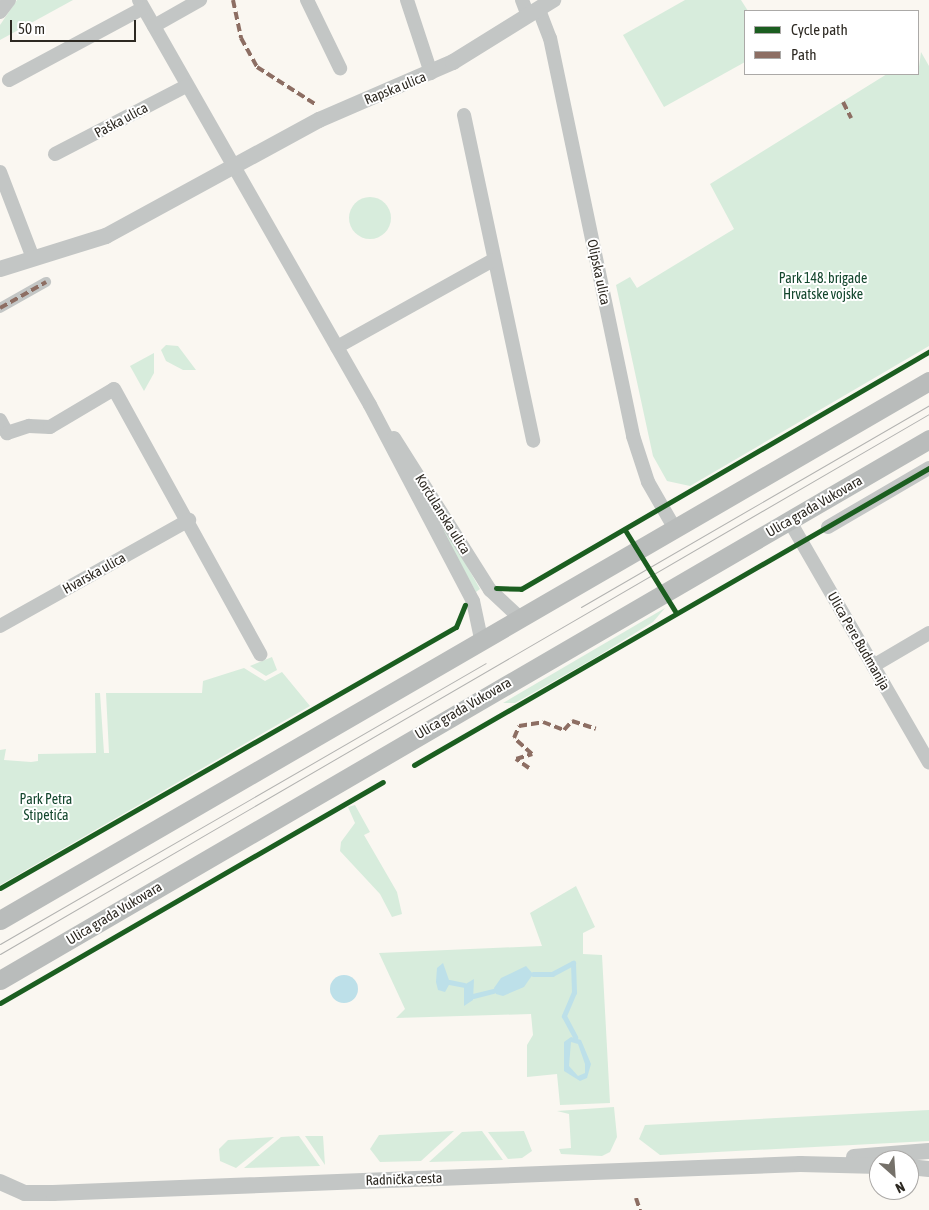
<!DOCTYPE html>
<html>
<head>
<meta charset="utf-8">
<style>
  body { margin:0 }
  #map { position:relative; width:929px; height:1210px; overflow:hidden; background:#faf7f1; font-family:"Asap Condensed",sans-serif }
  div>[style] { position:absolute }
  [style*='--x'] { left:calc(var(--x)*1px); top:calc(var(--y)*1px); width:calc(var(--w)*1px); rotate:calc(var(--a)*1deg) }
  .green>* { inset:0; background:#d7ecdc }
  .round { border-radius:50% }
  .water>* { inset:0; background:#bde0e9 }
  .stream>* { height:5px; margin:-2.5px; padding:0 2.5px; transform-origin:2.5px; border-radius:2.5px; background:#bde0e9 }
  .pedestrian>* { height:10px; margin:-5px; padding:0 5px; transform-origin:5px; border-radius:5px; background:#c3c6c5 }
  .minor>* { height:14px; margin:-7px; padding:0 7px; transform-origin:7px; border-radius:7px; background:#c3c6c5 }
  .tertiary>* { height:16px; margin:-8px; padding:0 8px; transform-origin:8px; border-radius:8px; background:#c3c6c5 }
  .secondary>* { height:19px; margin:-9.5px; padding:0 9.5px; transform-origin:9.5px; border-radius:9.5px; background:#b9bcbb }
  .tram>* { height:1px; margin:-0.5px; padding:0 0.5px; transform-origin:0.5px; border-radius:0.5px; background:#b2b2b0 }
  .quiet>* { height:4px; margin-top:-2px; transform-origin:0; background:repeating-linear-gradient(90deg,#8d6e63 0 8px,transparent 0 12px) }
  .cycleway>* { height:5px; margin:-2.5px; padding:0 2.5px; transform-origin:2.5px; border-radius:2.5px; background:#1b5e20 }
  span { translate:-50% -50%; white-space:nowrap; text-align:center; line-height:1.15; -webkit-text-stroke:4px #fff; paint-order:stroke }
  .street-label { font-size:14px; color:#2d2922 }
  .park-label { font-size:14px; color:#13462d }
  .legend { position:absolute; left:744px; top:10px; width:175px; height:65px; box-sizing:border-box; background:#fff; border:1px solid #aba9a7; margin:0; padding:6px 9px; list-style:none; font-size:15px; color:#2d2922 }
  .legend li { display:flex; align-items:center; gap:10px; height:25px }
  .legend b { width:25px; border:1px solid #aba9a7 }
  .north { position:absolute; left:869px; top:1150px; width:50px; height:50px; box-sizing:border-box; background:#fff; border:1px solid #aba9a7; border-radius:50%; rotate:154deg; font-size:14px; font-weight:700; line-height:20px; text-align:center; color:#2d2922 }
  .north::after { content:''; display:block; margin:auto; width:18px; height:22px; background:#75716a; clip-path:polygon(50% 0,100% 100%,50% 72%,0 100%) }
  .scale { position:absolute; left:10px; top:20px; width:126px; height:22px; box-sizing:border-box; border:2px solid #2d2922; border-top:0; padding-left:6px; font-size:15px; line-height:18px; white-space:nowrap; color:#2d2922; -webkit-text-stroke:4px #fff; paint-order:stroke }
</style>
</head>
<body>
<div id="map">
  <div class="green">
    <div style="clip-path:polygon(17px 0,73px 0,0 40px,0 25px)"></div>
    <div style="clip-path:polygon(685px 0,741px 0,748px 11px,745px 62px,664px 107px,623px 35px)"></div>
    <div style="clip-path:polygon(921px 52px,929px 66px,929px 346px,690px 486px,667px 481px,653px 456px,616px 285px,630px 277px,637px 288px,734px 229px,710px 184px,887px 74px,918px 74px)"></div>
    <div class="round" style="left:349px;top:197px;width:42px;height:42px"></div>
    <div style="clip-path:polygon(166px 345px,178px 346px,196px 370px,183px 370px,166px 361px,161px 350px)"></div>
    <div style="clip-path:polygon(154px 353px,154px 373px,144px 391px,130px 366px)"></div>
    <div style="clip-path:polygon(425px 492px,480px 589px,476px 592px,426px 502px)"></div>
    <div style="clip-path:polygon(665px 608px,653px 622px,593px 659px,515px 703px,503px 703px)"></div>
    <div style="clip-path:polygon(272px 657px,277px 670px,266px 676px,250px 666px)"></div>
    <div style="clip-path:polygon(244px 668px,265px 681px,282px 672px,310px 706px,0 885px,0 750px,6px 749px,4px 760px,31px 762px,38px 761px,38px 754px,96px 753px,95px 693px,100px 693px,104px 753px,109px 753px,106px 693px,202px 693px,203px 681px)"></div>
    <div style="clip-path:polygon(355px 805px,370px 832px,364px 835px,397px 892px,402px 914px,392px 917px,380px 894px,340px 851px,341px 842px,355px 823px,348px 807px)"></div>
    <div style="clip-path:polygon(576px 886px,595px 927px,583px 933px,583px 954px,602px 955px,610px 1103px,560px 1105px,557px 1074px,527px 1077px,527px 1045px,533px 1035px,531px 1014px,396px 1018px,405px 1009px,379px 953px,542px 946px,530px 913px)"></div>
    <div style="clip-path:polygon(614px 1107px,617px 1137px,610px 1152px,602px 1156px,561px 1154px,559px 1149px,571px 1148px,569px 1114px,557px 1111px)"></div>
    <div style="clip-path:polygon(929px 1110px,929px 1141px,660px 1155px,639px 1139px,645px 1125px)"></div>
    <div style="clip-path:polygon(454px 1131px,421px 1161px,380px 1162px,370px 1149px,379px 1135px)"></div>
    <div style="clip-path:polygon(482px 1131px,503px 1160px,429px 1162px,462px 1132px)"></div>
    <div style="clip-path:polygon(524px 1131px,532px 1151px,522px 1158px,508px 1159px,488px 1132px)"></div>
    <div style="clip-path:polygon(299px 1136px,320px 1166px,244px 1168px,281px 1137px)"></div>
    <div style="clip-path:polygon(305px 1136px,323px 1136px,325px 1165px)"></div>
    <div style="clip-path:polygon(274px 1137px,236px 1168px,220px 1161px,219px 1149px,228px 1140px)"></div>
  </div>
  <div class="water">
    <div style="clip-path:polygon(443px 963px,450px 983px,445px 992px,438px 990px,436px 982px,437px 968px)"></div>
    <div style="clip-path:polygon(526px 966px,533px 974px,524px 987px,503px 996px,496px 994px,494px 988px,501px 978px)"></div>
    <div class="round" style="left:330px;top:975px;width:28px;height:28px"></div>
    <div style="clip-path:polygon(474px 979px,473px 1000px,464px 1006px,464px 985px)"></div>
    <div style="clip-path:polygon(evenodd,571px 1037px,581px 1040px,591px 1064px,587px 1078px,580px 1081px,564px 1071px,564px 1042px,571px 1037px,571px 1042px,578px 1044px,585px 1064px,585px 1073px,578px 1076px,569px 1066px,571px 1042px)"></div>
  </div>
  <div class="stream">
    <div style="--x:533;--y:974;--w:19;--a:0"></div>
    <div style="--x:552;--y:974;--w:24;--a:-28"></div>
    <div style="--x:573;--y:963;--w:29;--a:88"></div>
    <div style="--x:574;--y:992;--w:26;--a:113"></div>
    <div style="--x:564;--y:1016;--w:24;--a:62"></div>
    <div style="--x:449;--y:982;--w:15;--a:11"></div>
    <div style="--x:473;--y:996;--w:21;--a:-14"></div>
  </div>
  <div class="pedestrian">
    <div style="--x:0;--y:308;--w:53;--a:-29.5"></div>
  </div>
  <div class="minor">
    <div style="--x:139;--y:0;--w:466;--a:60.3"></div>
    <div style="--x:370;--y:405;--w:221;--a:62.3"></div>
    <div style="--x:473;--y:601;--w:40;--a:78"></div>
    <div style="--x:307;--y:0;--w:76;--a:64.1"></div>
    <div style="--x:407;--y:0;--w:77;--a:71.8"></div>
    <div style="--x:522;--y:0;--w:17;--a:69"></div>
    <div style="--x:539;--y:10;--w:30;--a:69"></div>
    <div style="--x:550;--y:38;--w:407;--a:78.2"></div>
    <div style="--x:633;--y:436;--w:48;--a:71.9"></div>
    <div style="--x:648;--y:482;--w:54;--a:60.1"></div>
    <div style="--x:0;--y:12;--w:15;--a:-53"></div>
    <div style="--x:154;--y:26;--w:53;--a:-29.5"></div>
    <div style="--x:9;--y:80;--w:152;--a:-28.2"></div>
    <div style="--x:464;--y:115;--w:333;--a:78"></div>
    <div style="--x:55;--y:154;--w:148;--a:-27.4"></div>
    <div style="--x:0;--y:172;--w:92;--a:69"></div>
    <div style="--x:337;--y:347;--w:179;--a:-29.1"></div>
    <div style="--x:0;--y:420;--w:15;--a:62"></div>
    <div style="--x:7;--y:433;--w:23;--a:-18"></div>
    <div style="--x:29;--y:426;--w:21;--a:3"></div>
    <div style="--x:50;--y:427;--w:74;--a:-30.7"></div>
    <div style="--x:114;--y:389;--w:303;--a:61.1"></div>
    <div style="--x:394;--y:438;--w:180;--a:57.7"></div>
    <div style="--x:490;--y:590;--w:41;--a:43"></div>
    <div style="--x:789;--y:520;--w:280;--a:60"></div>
    <div style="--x:828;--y:527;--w:117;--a:-30.3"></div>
    <div style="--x:0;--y:626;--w:217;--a:-29.3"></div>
    <div style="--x:873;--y:666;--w:65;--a:-30.5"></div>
  </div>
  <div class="tertiary">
    <div style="--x:0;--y:269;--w:111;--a:-17.3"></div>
    <div style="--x:106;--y:236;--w:243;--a:-28.6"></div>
    <div style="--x:319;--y:120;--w:146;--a:-23.4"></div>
    <div style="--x:453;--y:62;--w:118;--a:-31.8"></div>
    <div style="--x:854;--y:1157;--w:75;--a:-4.6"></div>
    <div style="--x:909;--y:1167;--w:20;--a:6"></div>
    <div style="--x:0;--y:1182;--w:27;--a:24"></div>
    <div style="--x:25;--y:1193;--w:28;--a:0"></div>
    <div style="--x:53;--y:1193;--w:748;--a:-2.22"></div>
    <div style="--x:800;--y:1164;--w:79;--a:1.5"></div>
  </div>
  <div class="secondary">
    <div style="--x:0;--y:920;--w:1074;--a:-30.12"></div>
    <div style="--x:0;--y:980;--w:1075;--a:-30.21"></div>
  </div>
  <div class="tram">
    <div style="--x:581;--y:607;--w:402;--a:-30.1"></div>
    <div style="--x:0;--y:944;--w:561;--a:-30.04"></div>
    <div style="--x:0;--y:954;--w:1075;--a:-30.17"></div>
  </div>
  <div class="quiet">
    <div style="--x:233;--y:0;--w:39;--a:78"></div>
    <div style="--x:241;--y:38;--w:33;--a:61"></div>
    <div style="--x:257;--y:67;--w:69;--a:32.5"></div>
    <div style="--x:843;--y:102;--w:18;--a:63"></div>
    <div style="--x:0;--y:308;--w:53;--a:-29.5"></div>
    <div style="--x:529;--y:768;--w:16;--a:-145"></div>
    <div style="--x:516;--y:759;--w:17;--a:-17"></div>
    <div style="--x:532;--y:754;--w:24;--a:-138"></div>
    <div style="--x:514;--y:738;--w:13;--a:-67"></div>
    <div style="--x:519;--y:726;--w:24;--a:-9"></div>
    <div style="--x:543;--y:722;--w:22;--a:21"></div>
    <div style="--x:564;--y:730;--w:12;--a:-48"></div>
    <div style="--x:572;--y:721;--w:25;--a:18"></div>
    <div style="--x:636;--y:1198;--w:13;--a:72"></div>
  </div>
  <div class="cycleway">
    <div style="--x:625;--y:530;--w:95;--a:58.3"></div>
    <div style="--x:496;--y:588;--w:25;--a:2"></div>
    <div style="--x:521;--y:589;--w:472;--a:-30.2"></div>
    <div style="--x:414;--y:765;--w:595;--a:-29.97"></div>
    <div style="--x:0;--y:888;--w:525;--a:-29.79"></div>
    <div style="--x:456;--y:627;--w:24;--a:-68"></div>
    <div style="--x:0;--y:1003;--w:442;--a:-30"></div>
  </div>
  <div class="street-label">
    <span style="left:395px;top:88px;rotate:-22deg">Rapska ulica</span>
    <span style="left:121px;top:120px;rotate:-28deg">Paška ulica</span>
    <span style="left:599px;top:272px;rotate:78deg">Olipska ulica</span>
    <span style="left:814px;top:506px;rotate:-30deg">Ulica grada Vukovara</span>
    <span style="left:443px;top:514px;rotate:58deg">Korčulanska ulica</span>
    <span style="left:94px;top:573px;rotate:-29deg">Hvarska ulica</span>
    <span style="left:859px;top:641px;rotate:60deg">Ulica Pere Budmanija</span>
    <span style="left:463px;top:708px;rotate:-30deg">Ulica grada Vukovara</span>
    <span style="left:114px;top:913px;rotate:-31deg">Ulica grada Vukovara</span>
    <span style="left:404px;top:1179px;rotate:-2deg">Radnička cesta</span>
  </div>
  <div class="park-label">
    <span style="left:823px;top:286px">Park 148. brigade<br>Hrvatske vojske</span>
    <span style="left:46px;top:807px">Park Petra<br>Stipetića</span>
  </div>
  <ul class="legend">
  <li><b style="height:6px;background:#1b5e20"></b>Cycle path</li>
  <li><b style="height:6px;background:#8d6e63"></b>Path</li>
  </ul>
  <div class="north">N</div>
  <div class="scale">50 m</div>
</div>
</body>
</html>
